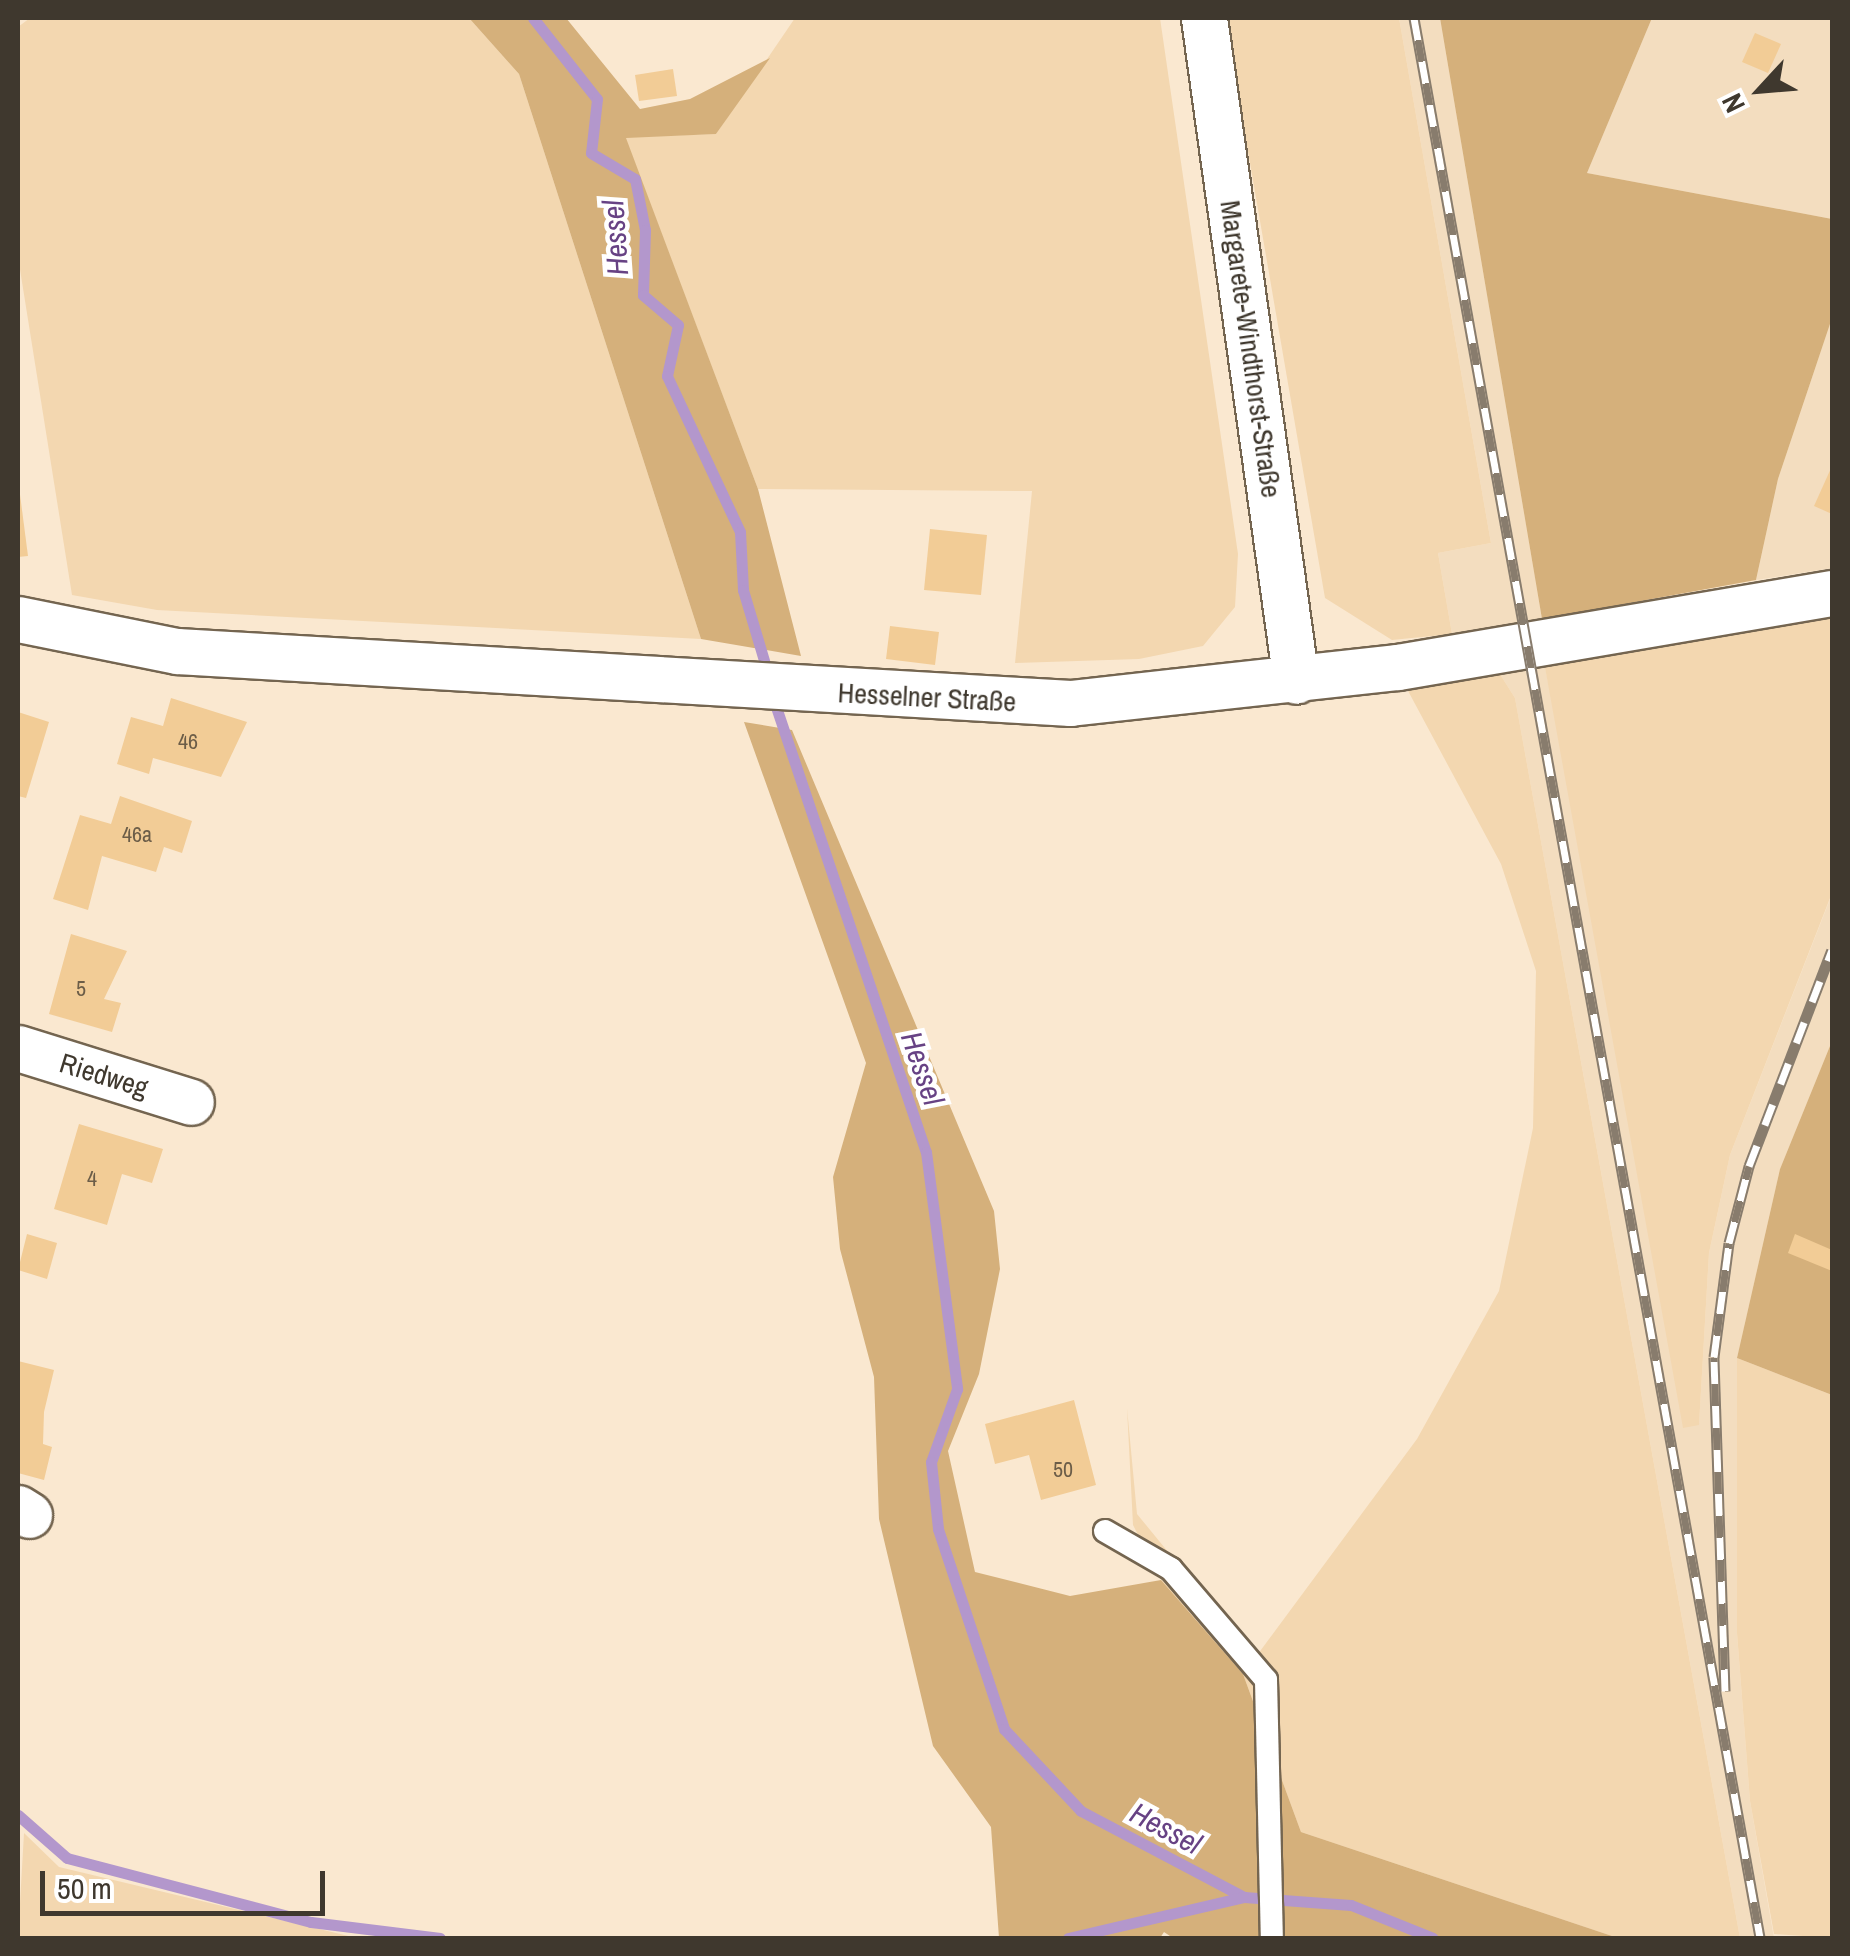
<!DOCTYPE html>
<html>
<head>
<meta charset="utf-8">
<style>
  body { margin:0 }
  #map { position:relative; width:1850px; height:1956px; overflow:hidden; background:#fae8d0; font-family:"Archivo Narrow",sans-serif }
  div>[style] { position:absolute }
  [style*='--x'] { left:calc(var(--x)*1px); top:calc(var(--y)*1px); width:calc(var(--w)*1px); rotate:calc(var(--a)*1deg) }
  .built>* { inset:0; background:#f3ddbf }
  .green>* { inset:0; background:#f3d7b0 }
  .forest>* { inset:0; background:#d5b07b }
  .stream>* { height:11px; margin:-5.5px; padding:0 5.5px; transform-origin:5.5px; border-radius:5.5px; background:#b397cc }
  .building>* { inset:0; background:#f2cc96 }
  .roads { filter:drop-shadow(2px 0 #746550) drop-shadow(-2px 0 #746550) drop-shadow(0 2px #746550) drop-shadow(0 -2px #746550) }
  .service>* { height:22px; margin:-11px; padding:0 11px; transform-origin:11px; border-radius:11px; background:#fff }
  .minor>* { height:45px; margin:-22.5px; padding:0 22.5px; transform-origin:22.5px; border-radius:22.5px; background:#fff }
  .rail>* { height:11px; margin-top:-5.5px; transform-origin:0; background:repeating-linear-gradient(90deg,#fff 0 22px,#887c6d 0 44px); box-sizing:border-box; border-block:2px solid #887c6d }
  span { translate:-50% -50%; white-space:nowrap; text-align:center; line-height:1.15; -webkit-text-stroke:9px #fff; paint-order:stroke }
  .number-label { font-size:22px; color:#6c5d48 }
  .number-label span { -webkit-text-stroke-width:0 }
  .street-label { font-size:28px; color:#3f382e }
  .water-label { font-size:30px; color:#674284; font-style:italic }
  .frame { position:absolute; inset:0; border:20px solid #3f382e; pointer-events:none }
  .north { position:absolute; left:1710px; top:40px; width:100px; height:100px; -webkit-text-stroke:8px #fff; paint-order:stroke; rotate:244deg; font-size:28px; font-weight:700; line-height:40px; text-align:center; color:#3f382e }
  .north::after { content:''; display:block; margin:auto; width:35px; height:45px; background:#3f382e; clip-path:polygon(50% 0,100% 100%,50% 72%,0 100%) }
  .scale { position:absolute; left:40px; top:1871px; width:285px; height:45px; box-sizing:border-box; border:5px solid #3f382e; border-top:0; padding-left:12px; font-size:30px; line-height:35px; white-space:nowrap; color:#3f382e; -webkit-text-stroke:8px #fff; paint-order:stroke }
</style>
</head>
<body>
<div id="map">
  <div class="built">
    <div style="clip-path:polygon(1399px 18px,1440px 18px,1542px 619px,1452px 634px,1438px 553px,1491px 543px)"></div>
    <div style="clip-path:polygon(1652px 18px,1832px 18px,1832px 219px,1587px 173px)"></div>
    <div style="clip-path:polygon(1832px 318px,1832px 568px,1756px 580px,1778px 479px)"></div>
    <div style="clip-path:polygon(1544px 662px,1699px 1424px,1709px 1253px,1730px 1155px,1832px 894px,1832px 1041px,1780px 1169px,1737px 1358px,1737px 1633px,1750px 1801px,1774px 1938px,1740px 1938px,1515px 698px,1498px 671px)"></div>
  </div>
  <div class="green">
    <div style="clip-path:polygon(30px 18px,469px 18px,519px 74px,701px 639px,157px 610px,72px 595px,18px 257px,18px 27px)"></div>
    <div style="clip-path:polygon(795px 18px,1160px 18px,1238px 554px,1235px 607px,1203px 646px,1139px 659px,1015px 663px,1032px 491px,758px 489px,625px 137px,716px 134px)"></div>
    <div style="clip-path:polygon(1225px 18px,1399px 18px,1491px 543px,1438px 553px,1452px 634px,1392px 640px,1325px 598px)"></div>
    <div style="clip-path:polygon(1832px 614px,1832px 893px,1730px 1155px,1709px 1253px,1699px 1425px,1683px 1428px,1544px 662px)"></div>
    <div style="clip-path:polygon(1498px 671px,1515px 698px,1740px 1938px,1618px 1938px,1301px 1832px,1243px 1674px,1161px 1580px,1133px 1525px,1127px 1408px,1137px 1514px,1255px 1658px,1417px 1439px,1499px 1291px,1533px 1128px,1536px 971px,1501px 864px,1407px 689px)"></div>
    <div style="clip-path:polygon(1737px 1358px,1832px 1395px,1832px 1938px,1774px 1934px,1750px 1801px,1737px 1633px)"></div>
    <div style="clip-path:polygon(24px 1833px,59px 1867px,357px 1938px,18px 1938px)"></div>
  </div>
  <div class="forest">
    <div style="clip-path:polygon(469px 18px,566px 18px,640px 109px,690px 99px,770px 58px,716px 134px,626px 138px,758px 489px,801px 656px,701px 639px,519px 74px)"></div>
    <div style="clip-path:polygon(1440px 18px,1652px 18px,1587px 173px,1832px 219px,1832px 318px,1778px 479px,1756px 580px,1542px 619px)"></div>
    <div style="clip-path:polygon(744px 722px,792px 730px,994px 1211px,1000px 1269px,979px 1374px,948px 1451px,975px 1572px,1070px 1596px,1161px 1580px,1243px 1674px,1301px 1832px,1618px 1938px,1173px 1938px,1164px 1932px,1160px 1938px,999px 1938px,991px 1827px,933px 1746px,879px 1519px,874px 1377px,840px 1249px,833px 1177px,866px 1063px)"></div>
    <div style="clip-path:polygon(1832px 1041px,1832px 1395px,1737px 1358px,1780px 1169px)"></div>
  </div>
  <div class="stream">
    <div style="--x:533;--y:18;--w:103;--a:51.7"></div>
    <div style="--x:597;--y:99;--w:54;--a:96.3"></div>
    <div style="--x:591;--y:153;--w:51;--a:30.6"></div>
    <div style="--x:635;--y:179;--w:52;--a:78.9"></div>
    <div style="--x:645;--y:230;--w:65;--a:91.8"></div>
    <div style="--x:643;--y:295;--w:46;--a:40.6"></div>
    <div style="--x:678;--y:325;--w:52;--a:102.2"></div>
    <div style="--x:667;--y:376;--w:172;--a:64.9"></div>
    <div style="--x:740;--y:532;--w:58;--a:87"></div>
    <div style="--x:743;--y:590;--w:91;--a:73.4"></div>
    <div style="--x:772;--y:695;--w:482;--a:71.4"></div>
    <div style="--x:926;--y:1152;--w:239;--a:82.5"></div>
    <div style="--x:957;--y:1389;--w:77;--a:109.6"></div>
    <div style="--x:931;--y:1462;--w:67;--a:84"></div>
    <div style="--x:938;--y:1529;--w:211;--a:71.7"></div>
    <div style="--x:1004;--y:1729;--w:112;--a:46.8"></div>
    <div style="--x:1081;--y:1811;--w:184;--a:27.8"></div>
    <div style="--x:1244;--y:1897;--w:107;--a:4.3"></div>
    <div style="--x:1351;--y:1905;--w:88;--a:21.9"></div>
    <div style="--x:18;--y:1815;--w:65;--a:41.3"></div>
    <div style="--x:67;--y:1858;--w:252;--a:14.7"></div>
    <div style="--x:311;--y:1922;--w:130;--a:7.1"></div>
    <div style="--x:1068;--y:1938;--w:181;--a:-13.1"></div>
  </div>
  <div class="building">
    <div style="clip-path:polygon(1755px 33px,1781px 44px,1768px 73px,1742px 62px)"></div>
    <div style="clip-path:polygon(673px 69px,677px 96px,639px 101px,635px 75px)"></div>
    <div style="clip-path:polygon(1832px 466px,1832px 514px,1814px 506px)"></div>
    <div style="clip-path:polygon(18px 479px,28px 556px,18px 557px)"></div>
    <div style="clip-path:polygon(930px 529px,987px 535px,981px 595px,924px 590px)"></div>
    <div style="clip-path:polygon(890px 626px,939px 632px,935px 665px,886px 659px)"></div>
    <div style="clip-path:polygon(171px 698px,247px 722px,221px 777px,153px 758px,149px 774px,117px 764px,131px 717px,163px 726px)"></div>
    <div style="clip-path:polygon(18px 712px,49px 722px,26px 798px,18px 796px)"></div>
    <div style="clip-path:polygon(120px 796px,192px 821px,182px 853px,164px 847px,156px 872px,102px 856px,88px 910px,53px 899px,80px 815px,111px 824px)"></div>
    <div style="clip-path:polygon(71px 934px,127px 951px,104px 999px,121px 1003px,112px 1032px,49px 1014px)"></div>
    <div style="clip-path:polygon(79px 1124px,163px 1149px,152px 1183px,122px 1174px,107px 1225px,54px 1209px)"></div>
    <div style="clip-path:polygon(27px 1234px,57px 1243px,47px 1279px,18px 1270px)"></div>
    <div style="clip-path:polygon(1795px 1234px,1832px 1250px,1832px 1271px,1788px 1253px)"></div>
    <div style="clip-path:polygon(18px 1361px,54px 1370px,44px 1412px,43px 1444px,52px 1447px,44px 1480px,18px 1473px)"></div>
    <div style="clip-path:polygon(1074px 1400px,1096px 1485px,1041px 1500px,1029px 1455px,995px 1464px,985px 1424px)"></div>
  </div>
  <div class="roads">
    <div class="service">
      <div style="--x:1105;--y:1531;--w:76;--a:29.9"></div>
      <div style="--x:1171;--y:1569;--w:146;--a:49.4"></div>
      <div style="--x:1266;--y:1680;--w:258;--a:88.7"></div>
    </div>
    <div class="minor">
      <div style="--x:1204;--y:18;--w:669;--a:82.1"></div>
      <div style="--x:18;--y:619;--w:162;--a:11.4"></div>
      <div style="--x:177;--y:651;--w:895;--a:3.33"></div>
      <div style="--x:1070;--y:703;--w:330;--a:-6.3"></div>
      <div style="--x:1398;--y:667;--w:440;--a:-9.7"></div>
      <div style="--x:18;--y:1048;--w:181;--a:17.3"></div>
      <div style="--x:18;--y:1508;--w:13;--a:32"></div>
    </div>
  </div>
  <div class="rail">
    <div style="--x:1414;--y:18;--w:1951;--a:79.78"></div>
    <div style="--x:1725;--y:1691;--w:334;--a:-91.9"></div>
    <div style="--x:1714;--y:1357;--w:115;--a:-82.5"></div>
    <div style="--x:1729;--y:1243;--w:80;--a:-75.4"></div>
    <div style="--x:1749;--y:1166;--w:231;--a:-69"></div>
  </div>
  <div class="number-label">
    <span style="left:188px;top:742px">46</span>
    <span style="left:137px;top:835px">46a</span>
    <span style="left:81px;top:989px">5</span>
    <span style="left:92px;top:1179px">4</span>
    <span style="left:1063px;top:1470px">50</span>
  </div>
  <div class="street-label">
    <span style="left:1251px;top:349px;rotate:82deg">Margarete-Windthorst-Straße</span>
    <span style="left:927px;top:697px;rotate:3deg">Hesselner Straße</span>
    <span style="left:104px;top:1075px;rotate:17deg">Riedweg</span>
  </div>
  <div class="water-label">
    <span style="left:615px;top:238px;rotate:-94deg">Hessel</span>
    <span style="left:923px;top:1068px;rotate:71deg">Hessel</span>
    <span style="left:1166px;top:1828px;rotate:28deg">Hessel</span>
  </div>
  <div class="frame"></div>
  <div class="north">N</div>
  <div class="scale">50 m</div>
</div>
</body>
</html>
